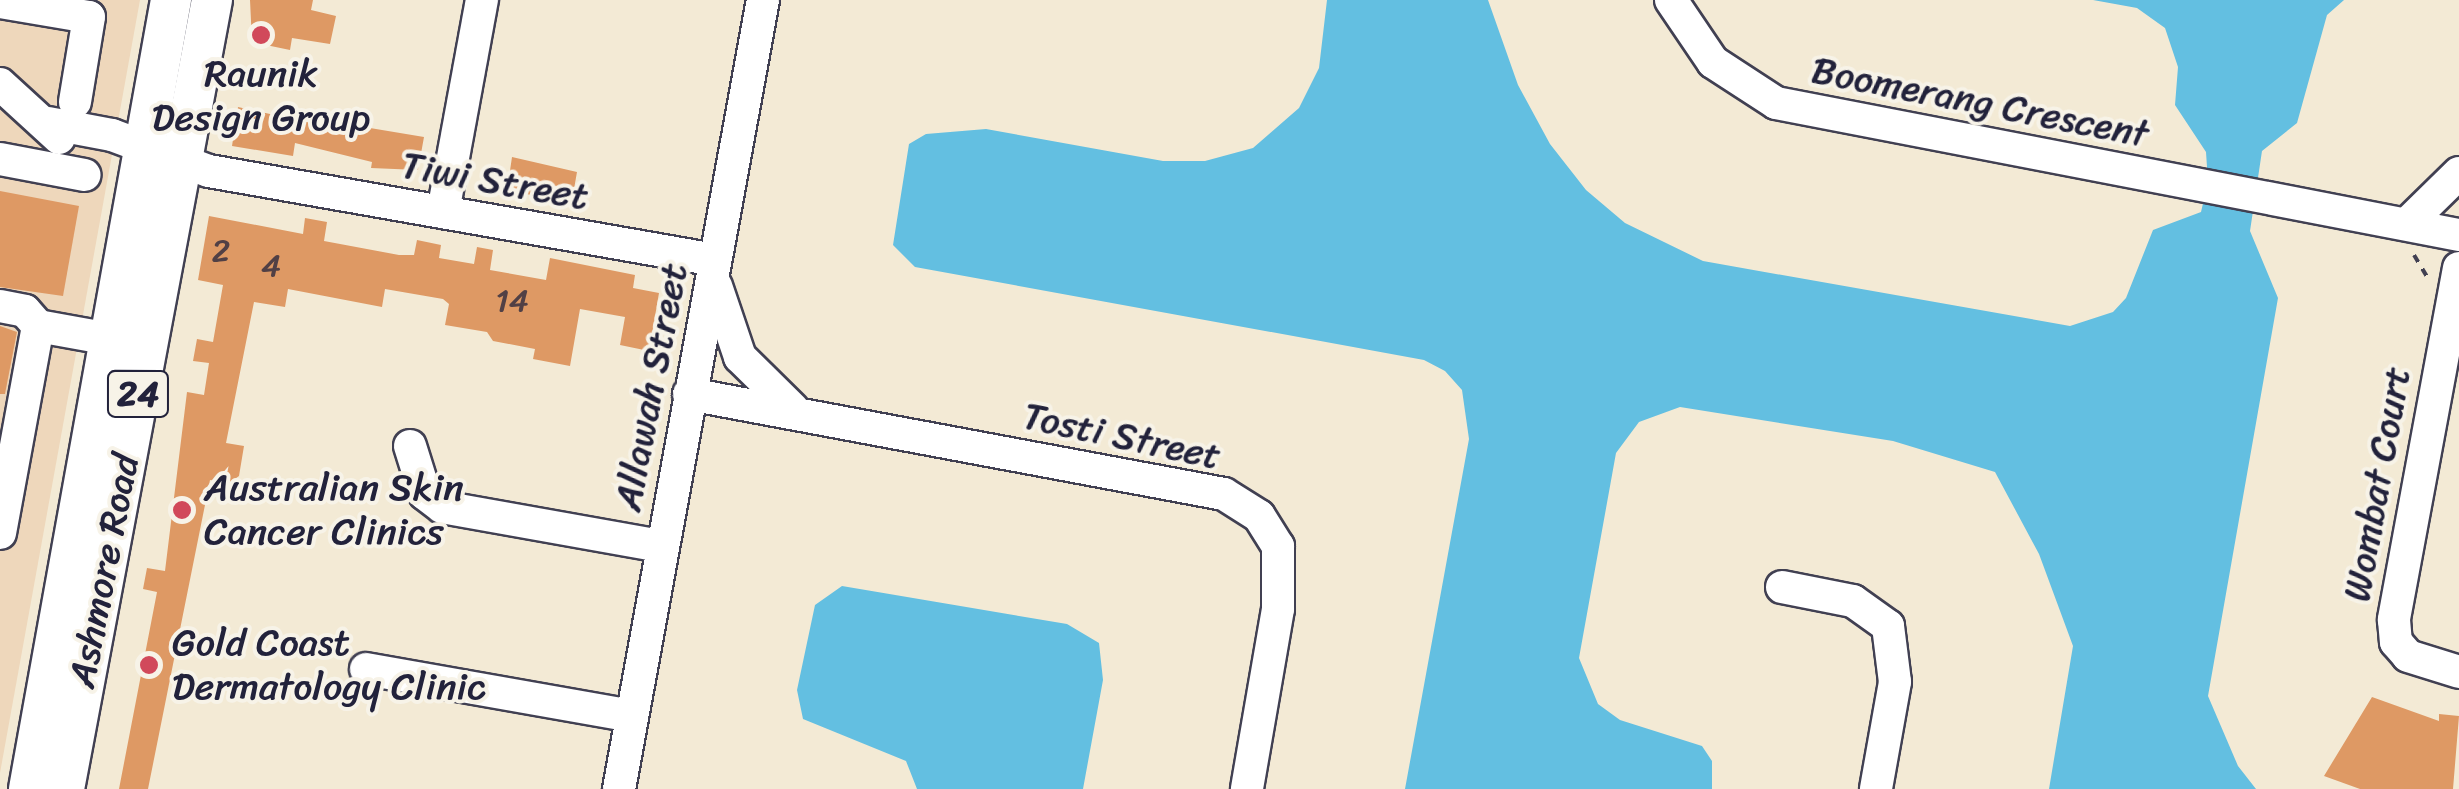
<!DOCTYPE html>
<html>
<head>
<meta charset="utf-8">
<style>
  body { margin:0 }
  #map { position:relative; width:2459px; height:789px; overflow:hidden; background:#f3ead5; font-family:Sriracha,sans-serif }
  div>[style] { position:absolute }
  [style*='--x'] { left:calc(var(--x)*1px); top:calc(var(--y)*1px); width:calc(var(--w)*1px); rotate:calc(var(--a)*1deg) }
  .built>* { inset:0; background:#eed7bb }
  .water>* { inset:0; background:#63bfe1 }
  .building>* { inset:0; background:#de9964 }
  .path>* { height:4px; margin-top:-2px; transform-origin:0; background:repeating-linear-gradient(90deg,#414052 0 8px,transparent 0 16px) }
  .roads { filter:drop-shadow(2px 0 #414052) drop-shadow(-2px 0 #414052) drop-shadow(0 2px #414052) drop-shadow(0 -2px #414052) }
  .minor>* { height:32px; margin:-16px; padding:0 16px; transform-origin:16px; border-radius:16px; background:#fff }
  .major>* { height:40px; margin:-20px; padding:0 20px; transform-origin:20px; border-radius:20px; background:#fff }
  .dots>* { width:28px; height:28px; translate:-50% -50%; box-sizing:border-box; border:5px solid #f7f3e8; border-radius:50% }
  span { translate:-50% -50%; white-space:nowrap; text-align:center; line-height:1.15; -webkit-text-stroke:8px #f7f3e8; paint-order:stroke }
  .number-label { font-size:32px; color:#514045 }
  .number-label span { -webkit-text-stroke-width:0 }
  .shield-label span { padding:2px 8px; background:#f7f3e8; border:2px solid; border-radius:8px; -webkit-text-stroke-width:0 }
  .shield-label { font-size:35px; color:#22223b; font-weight:700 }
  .poi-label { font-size:38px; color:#22223b }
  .left { translate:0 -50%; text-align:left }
  .street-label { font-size:38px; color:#22223b }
</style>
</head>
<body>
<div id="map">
  <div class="built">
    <div style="clip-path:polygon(0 0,140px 0,0 773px)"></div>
  </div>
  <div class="water">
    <div style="clip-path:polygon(1327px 0,1488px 0,1518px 85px,1550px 144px,1586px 190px,1625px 223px,1703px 261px,2070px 326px,2113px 312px,2126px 298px,2153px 230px,2201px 212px,2208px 182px,2206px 152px,2175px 105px,2178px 67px,2165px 28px,2137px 8px,2093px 0,2344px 0,2327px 15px,2297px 123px,2262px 151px,2250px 231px,2278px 298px,2208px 696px,2238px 766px,2256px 789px,2049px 789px,2073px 646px,2039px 554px,1995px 472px,1893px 441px,1680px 407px,1639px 422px,1616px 453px,1579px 658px,1598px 704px,1620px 720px,1702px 746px,1712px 761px,1712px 789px,1405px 789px,1469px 439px,1462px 390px,1445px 371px,1424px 360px,915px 267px,893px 245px,909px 144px,926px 134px,986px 129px,1163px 161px,1205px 161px,1253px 148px,1299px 108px,1319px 68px)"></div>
    <div style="clip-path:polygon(842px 586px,1067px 624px,1099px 643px,1103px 680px,1083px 789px,917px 789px,906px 761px,803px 719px,797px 690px,815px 605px)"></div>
  </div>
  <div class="building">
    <div style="clip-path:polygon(250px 0,313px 0,311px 10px,336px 16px,330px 44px,292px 38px,290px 50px,252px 42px)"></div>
    <div style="clip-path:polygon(238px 107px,357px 133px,358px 126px,424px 137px,418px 170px,371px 168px,372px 162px,295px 143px,293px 156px,232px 146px)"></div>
    <div style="clip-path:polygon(512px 157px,577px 172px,574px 189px,553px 186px,551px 198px,507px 191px)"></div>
    <div style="clip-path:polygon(0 191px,79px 206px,63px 296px,0 287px)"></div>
    <div style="clip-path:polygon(209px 216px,303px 234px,305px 218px,327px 222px,324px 241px,399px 255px,414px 255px,417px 240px,441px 245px,439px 258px,474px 264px,477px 247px,493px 250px,490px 270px,546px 280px,550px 258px,635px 275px,633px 288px,659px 293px,649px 351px,620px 345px,625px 317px,580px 309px,570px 366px,533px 359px,535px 349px,493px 341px,487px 332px,445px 325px,449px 304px,443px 299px,385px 289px,382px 307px,288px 289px,285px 307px,254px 302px,226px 443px,244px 446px,239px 476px,229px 483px,210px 480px,148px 789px,119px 789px,157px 592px,143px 589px,147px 568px,165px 571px,187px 392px,204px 395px,209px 363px,193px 361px,197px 339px,213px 342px,223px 285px,198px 280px)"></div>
    <div style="clip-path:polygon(0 326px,17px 332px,5px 394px,0 394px)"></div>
    <div style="clip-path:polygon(2372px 697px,2439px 721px,2439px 714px,2459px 716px,2453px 789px,2360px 789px,2324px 776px)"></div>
  </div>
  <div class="path">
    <div style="--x:2414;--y:255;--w:29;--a:59"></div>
  </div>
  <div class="roads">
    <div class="minor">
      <div style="--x:1671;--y:0;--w:75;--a:55.9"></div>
      <div style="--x:1713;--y:62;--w:75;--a:33.1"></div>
      <div style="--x:1776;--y:103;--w:696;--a:10.94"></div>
      <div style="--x:0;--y:2;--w:90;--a:9.6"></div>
      <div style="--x:89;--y:17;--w:86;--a:99.4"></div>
      <div style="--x:0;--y:84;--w:80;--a:42.5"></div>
      <div style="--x:48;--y:123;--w:65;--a:10.6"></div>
      <div style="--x:112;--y:135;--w:103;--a:20.4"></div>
      <div style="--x:209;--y:171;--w:514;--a:9.98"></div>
      <div style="--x:0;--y:159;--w:86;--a:10.7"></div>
      <div style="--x:443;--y:212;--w:216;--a:-79.6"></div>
      <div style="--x:2409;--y:222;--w:70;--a:-44.4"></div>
      <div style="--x:2459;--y:268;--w:358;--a:100.5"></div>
      <div style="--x:2394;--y:620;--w:22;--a:85"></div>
      <div style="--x:2396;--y:642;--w:18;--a:49"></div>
      <div style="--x:2408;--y:656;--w:53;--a:17.4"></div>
      <div style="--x:716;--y:286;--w:75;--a:71.3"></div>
      <div style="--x:740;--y:357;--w:74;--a:44.5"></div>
      <div style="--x:0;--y:306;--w:25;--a:11"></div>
      <div style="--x:25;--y:311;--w:20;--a:49"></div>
      <div style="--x:38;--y:326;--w:73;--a:10.2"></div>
      <div style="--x:689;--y:394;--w:544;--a:10.59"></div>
      <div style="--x:1224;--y:494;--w:41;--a:32.2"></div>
      <div style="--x:1259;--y:516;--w:36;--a:58"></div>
      <div style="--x:1278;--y:546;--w:63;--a:90"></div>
      <div style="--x:1278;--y:609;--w:183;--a:99.8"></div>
      <div style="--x:410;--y:446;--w:50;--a:72.6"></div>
      <div style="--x:425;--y:494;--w:21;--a:37"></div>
      <div style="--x:442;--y:507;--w:223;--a:10.1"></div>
      <div style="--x:0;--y:533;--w:210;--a:-79.6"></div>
      <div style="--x:1782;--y:587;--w:72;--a:11.2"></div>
      <div style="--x:1853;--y:601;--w:43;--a:35.5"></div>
      <div style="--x:1888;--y:626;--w:56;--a:82.9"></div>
      <div style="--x:1895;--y:682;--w:109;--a:100.1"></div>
      <div style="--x:366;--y:669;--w:270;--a:10"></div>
      <div style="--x:619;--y:789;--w:802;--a:-79.66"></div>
    </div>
    <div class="major">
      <div style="--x:29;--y:789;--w:802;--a:-79.8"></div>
      <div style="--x:64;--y:789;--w:803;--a:-79.38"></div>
    </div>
  </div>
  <div class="dots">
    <div style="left:261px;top:35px;background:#d1495b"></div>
    <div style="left:182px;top:510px;background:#d1495b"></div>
    <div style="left:149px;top:665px;background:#d1495b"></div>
  </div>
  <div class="number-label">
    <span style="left:221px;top:251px">2</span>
    <span style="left:271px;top:266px">4</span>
    <span style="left:512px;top:301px">14</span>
  </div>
  <div class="shield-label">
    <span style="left:138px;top:394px">24</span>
  </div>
  <div class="poi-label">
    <span style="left:261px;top:96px">Raunik<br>Design Group</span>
    <span class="left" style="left:204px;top:510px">Australian Skin<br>Cancer Clinics</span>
    <span class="left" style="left:172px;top:665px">Gold Coast<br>Dermatology Clinic</span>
  </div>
  <div class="street-label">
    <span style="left:1980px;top:102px;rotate:11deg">Boomerang Crescent</span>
    <span style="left:495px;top:181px;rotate:10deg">Tiwi Street</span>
    <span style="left:651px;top:387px;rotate:-79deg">Allawah Street</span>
    <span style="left:1122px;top:436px;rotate:12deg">Tosti Street</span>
    <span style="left:2377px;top:484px;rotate:-80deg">Wombat Court</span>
    <span style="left:104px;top:571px;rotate:-79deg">Ashmore Road</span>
  </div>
</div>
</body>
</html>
